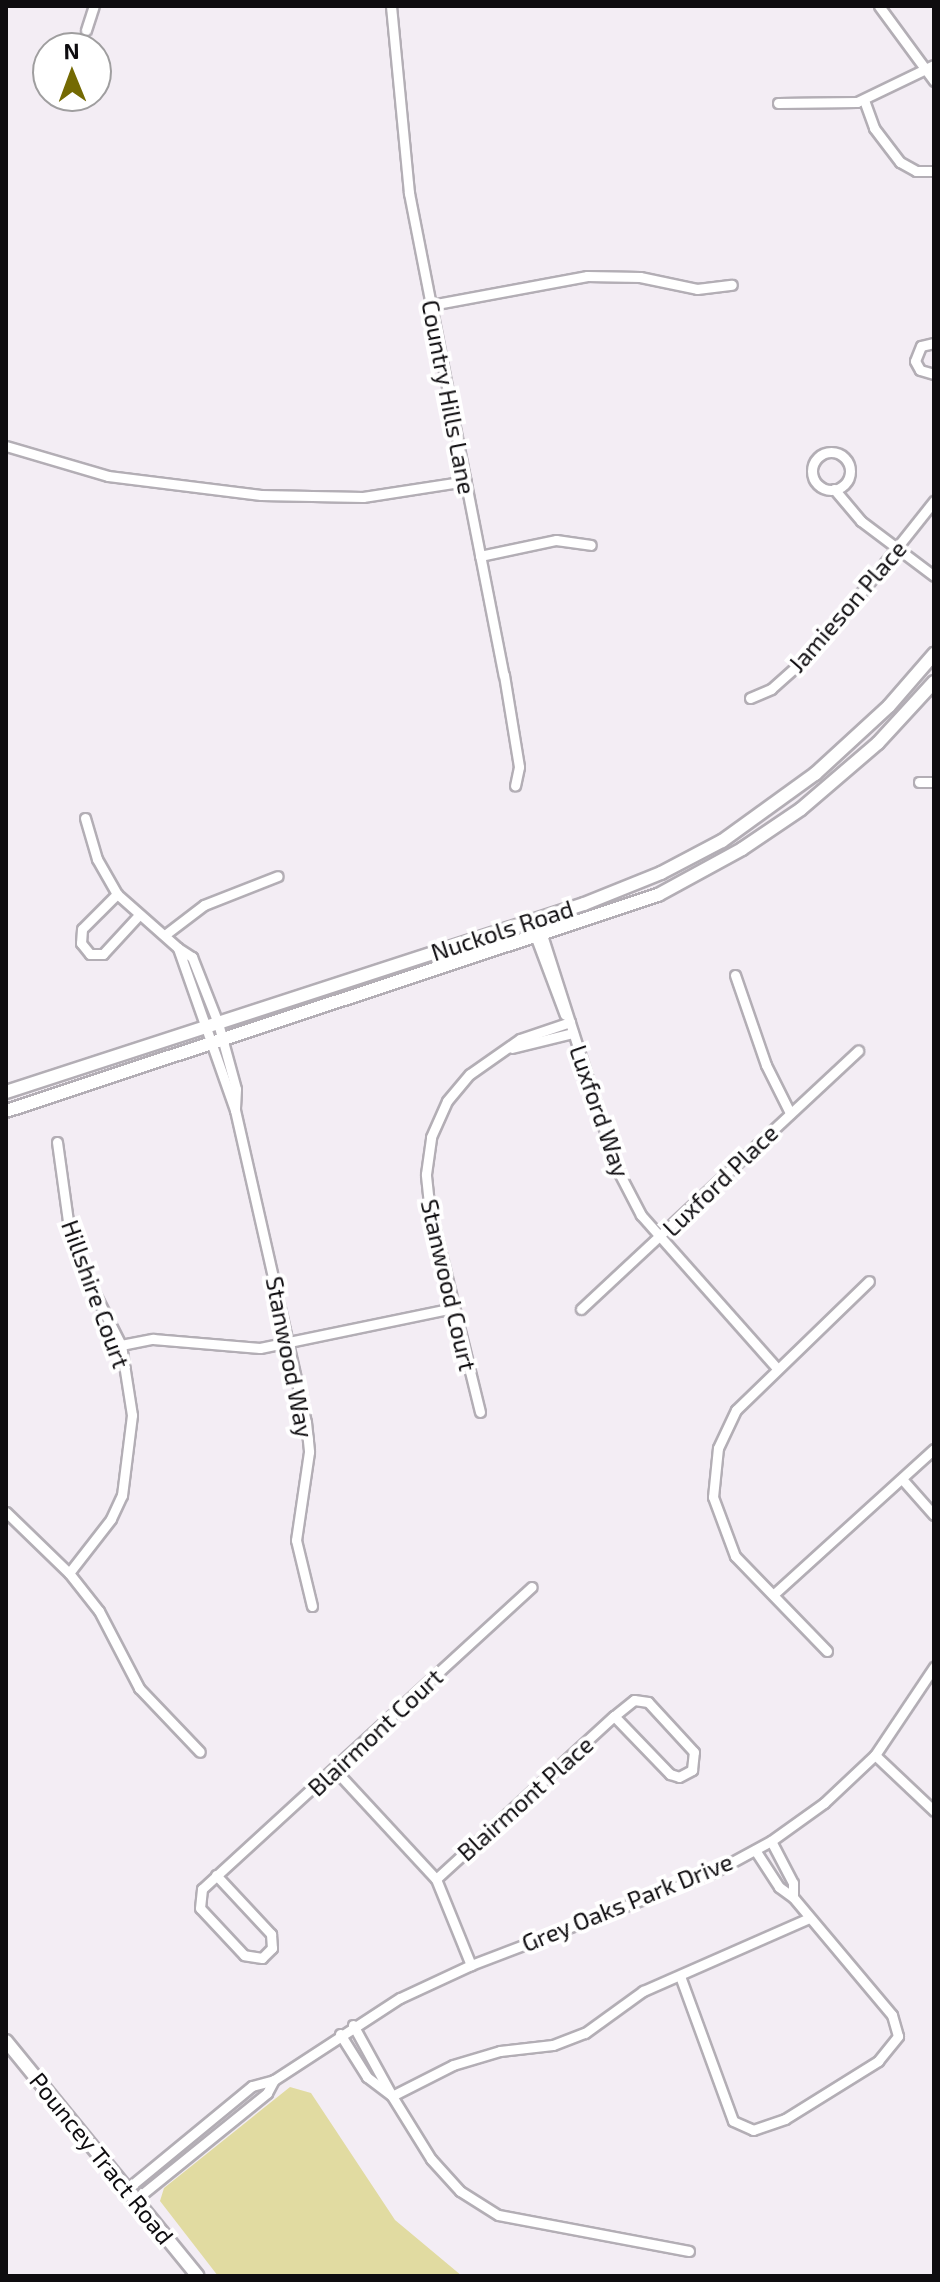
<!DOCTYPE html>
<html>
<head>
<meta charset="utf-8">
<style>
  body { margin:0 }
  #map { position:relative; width:940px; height:2282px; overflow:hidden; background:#f3edf4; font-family:"Exo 2",sans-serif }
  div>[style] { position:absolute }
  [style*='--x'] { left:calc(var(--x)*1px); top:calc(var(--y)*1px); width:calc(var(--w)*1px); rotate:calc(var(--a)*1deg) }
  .green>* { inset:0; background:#e1dba1 }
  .roads { filter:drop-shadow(2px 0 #b3aeb5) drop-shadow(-2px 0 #b3aeb5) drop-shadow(0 2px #b3aeb5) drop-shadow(0 -2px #b3aeb5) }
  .street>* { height:9px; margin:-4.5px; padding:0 4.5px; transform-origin:4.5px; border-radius:4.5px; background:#fff }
  .street>.ring { margin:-4.5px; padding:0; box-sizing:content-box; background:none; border:9px solid #fff; border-radius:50% }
  .secondary>* { height:12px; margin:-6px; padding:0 6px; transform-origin:6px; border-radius:6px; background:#fff }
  span { translate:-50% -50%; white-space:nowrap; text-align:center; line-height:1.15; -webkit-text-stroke:8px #fff; paint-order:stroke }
  .street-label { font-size:24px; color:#0e0c0f }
  .frame { position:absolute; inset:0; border:8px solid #0e0c0f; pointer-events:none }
  .north { position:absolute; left:32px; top:32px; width:80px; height:80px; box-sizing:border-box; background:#fff; border:2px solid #9f9e9f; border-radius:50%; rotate:359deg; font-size:22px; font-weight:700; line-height:32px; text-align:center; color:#0e0c0f }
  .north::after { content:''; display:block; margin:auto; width:28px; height:36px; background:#746a03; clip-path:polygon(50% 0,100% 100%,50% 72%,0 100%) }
</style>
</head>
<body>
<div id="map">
  <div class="green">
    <div style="clip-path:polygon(290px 2087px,311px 2093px,395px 2220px,462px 2276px,218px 2276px,160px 2201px,164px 2188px)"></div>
  </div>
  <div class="roads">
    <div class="street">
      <div style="--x:391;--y:6;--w:188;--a:84.5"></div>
      <div style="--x:409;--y:193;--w:491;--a:78.9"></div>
      <div style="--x:504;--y:675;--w:93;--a:80.7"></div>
      <div style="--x:519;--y:767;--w:19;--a:102"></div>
      <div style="--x:879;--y:6;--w:93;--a:53.7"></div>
      <div style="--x:86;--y:30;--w:25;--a:-72"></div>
      <div style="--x:864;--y:100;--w:30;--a:70"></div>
      <div style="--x:874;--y:128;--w:43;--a:52.6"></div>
      <div style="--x:900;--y:162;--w:18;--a:29"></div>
      <div style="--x:916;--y:171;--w:18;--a:0"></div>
      <div style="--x:778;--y:103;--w:79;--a:-0.7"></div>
      <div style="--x:857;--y:102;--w:85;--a:-25.7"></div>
      <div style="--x:431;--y:305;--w:159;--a:-10.5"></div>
      <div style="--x:587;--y:276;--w:53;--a:1.1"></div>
      <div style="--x:640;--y:277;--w:58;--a:11.9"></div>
      <div style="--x:697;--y:289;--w:35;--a:-7"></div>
      <div style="--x:934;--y:343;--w:13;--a:167"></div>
      <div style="--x:921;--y:346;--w:16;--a:112"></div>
      <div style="--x:915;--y:361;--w:10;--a:61"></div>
      <div style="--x:920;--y:370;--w:15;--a:16"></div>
      <div style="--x:6;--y:446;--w:106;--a:16.4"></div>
      <div style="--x:108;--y:476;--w:154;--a:7.1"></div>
      <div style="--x:261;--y:495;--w:102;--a:1.1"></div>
      <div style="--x:363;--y:497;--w:104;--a:-8.8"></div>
      <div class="ring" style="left:812px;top:452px;width:29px;height:29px"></div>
      <div style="--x:834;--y:489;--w:42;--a:49.8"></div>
      <div style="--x:861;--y:521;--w:91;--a:37"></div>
      <div style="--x:480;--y:556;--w:78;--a:-11.9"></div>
      <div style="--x:556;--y:540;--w:35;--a:8"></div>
      <div style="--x:750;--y:698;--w:23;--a:-23"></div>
      <div style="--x:771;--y:689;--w:62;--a:-41.7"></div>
      <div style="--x:817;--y:648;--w:188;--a:-51.5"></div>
      <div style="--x:919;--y:782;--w:15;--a:0"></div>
      <div style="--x:85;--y:818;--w:43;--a:73.7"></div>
      <div style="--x:97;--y:859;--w:40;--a:60.3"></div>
      <div style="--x:117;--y:894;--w:81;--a:41.5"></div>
      <div style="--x:117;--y:894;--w:49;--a:135"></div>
      <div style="--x:82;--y:929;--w:14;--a:94"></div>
      <div style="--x:81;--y:943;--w:14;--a:51"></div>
      <div style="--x:90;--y:954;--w:13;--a:0"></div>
      <div style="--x:103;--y:954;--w:53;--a:-47.3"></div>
      <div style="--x:537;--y:919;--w:260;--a:72.3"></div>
      <div style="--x:616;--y:1167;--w:54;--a:62.5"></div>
      <div style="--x:641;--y:1215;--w:205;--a:48.4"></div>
      <div style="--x:530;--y:922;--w:99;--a:69.4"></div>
      <div style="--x:166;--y:934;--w:48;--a:-37.3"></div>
      <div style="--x:204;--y:905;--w:79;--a:-21.4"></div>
      <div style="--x:178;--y:948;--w:17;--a:33"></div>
      <div style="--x:192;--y:957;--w:71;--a:68.5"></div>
      <div style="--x:218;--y:1023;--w:68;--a:74.7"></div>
      <div style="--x:236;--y:1089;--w:21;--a:93"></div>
      <div style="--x:235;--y:1110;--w:172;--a:-109.4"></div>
      <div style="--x:735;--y:975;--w:95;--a:71"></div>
      <div style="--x:766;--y:1065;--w:54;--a:63.4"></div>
      <div style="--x:512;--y:1048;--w:63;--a:-13.8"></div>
      <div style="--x:235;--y:1110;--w:320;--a:77.2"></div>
      <div style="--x:306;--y:1422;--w:30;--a:84"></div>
      <div style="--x:309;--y:1452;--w:89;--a:98.4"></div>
      <div style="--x:296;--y:1540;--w:68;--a:76.4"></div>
      <div style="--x:57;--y:1142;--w:80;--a:82.1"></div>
      <div style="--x:68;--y:1221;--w:62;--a:71.3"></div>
      <div style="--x:88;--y:1280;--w:73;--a:63.1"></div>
      <div style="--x:121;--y:1345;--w:71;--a:81.1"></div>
      <div style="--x:132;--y:1415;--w:81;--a:97.1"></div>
      <div style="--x:122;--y:1495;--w:26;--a:115"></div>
      <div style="--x:111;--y:1519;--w:68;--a:127.9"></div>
      <div style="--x:581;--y:1309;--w:379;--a:-43"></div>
      <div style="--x:121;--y:1345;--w:33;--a:-11"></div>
      <div style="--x:153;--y:1339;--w:107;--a:4.8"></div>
      <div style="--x:260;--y:1348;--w:198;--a:-11.7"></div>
      <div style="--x:480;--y:1412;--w:214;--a:-103.8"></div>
      <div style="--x:429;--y:1204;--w:30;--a:-96"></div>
      <div style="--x:426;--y:1174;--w:37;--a:-82"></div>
      <div style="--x:431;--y:1137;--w:39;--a:-66"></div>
      <div style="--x:447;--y:1101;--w:35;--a:-50"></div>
      <div style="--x:470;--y:1074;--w:61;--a:-35"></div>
      <div style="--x:520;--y:1039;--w:53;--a:-18.8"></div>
      <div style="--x:902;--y:1479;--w:48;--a:48.4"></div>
      <div style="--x:6;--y:1512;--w:88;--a:44.1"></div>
      <div style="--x:69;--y:1573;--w:48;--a:51.7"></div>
      <div style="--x:99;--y:1611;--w:87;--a:62.5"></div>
      <div style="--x:139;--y:1688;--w:88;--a:46.4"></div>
      <div style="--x:774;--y:1594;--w:216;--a:-42.2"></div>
      <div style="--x:827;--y:1651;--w:132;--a:-134.1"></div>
      <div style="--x:735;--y:1556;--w:63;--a:-110.4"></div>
      <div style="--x:713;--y:1497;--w:49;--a:-84.2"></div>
      <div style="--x:718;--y:1448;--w:42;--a:-64.7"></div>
      <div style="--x:736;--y:1410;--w:185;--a:-44.1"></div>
      <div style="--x:875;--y:1755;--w:81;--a:43.5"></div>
      <div style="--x:335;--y:1770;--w:149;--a:47.2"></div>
      <div style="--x:436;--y:1879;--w:93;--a:67.9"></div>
      <div style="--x:755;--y:1850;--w:44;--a:57"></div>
      <div style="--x:779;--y:1887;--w:17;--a:36"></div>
      <div style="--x:793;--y:1897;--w:14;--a:-90"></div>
      <div style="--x:793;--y:1883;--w:47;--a:-117.6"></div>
      <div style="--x:216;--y:1875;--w:81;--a:47"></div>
      <div style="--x:271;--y:1934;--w:14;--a:86"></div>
      <div style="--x:272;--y:1948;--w:14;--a:135"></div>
      <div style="--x:262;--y:1958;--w:18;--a:-171"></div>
      <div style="--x:244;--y:1955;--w:64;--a:-133.1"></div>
      <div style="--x:200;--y:1908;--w:19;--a:-84"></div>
      <div style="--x:202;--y:1889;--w:447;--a:-42.5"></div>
      <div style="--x:436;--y:1879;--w:241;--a:-42.5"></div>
      <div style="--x:614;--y:1716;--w:81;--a:46"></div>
      <div style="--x:670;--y:1774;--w:9;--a:18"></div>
      <div style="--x:679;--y:1777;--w:15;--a:-28"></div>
      <div style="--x:692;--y:1770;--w:18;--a:-84"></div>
      <div style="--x:694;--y:1752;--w:68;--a:-132.6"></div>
      <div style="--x:648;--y:1702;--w:14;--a:-172"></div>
      <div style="--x:634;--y:1700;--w:26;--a:141"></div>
      <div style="--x:680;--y:1976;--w:154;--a:69.9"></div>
      <div style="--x:733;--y:2121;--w:22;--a:24"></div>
      <div style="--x:753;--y:2130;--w:34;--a:-19"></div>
      <div style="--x:785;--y:2119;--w:110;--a:-31.9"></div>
      <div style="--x:878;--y:2061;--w:32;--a:-51"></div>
      <div style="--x:898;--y:2036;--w:22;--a:-106"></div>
      <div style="--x:892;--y:2015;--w:154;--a:-130"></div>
      <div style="--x:340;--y:2034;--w:51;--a:57.9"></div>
      <div style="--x:367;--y:2077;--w:31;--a:37"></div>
      <div style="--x:392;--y:2096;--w:81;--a:-118.8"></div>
      <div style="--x:127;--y:2189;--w:162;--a:-39.5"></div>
      <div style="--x:252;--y:2086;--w:23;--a:-15"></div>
      <div style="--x:274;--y:2080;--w:150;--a:-33.1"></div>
      <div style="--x:400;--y:1998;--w:78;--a:-24.9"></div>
      <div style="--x:471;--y:1965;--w:258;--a:-20.9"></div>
      <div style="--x:712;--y:1873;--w:67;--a:-28.5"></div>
      <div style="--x:771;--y:1841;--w:65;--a:-35.6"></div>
      <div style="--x:824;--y:1803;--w:70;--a:-43.3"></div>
      <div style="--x:875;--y:1755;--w:106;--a:-56.2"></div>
      <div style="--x:135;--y:2200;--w:170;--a:-39"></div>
      <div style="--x:267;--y:2093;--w:15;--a:-62"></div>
      <div style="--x:689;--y:2251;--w:194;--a:-169.3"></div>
      <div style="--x:498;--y:2215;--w:45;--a:-147.7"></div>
      <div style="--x:460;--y:2191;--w:43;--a:-132.2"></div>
      <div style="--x:431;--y:2159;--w:74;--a:-121.8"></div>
      <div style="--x:392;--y:2096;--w:68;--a:-26.9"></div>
      <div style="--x:453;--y:2065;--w:49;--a:-16.6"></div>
      <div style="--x:500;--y:2051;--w:53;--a:-6.5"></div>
      <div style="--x:553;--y:2045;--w:34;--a:-21"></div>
      <div style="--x:585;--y:2033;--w:72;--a:-35.9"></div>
      <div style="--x:643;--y:1991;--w:181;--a:-23.7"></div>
    </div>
    <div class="secondary">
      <div style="--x:6;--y:1092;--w:608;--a:-18.02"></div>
      <div style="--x:584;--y:904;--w:83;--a:-21.9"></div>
      <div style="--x:661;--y:873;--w:69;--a:-27.7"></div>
      <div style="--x:722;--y:841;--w:115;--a:-35.8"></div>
      <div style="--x:815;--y:774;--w:100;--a:-42.6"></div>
      <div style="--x:889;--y:706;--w:69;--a:-49.1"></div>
      <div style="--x:6;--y:1111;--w:687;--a:-18.33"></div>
      <div style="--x:658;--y:895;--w:96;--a:-28.7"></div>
      <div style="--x:742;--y:849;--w:71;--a:-34.1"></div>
      <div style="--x:801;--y:809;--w:101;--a:-40.6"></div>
      <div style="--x:878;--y:743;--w:83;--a:-47.4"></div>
      <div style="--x:6;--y:2041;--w:303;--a:50.8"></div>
    </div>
  </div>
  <div class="street-label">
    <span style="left:449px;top:397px;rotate:79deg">Country Hills Lane</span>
    <span style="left:847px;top:606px;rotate:-49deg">Jamieson Place</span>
    <span style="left:502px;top:930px;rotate:-18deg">Nuckols Road</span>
    <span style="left:600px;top:1111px;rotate:71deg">Luxford Way</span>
    <span style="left:720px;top:1180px;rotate:-44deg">Luxford Place</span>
    <span style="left:449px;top:1285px;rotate:77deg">Stanwood Court</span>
    <span style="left:96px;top:1294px;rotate:70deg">Hillshire Court</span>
    <span style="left:290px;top:1357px;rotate:79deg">Stanwood Way</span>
    <span style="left:375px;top:1732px;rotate:-43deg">Blairmont Court</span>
    <span style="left:525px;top:1798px;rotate:-42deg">Blairmont Place</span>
    <span style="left:627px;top:1902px;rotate:-22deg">Grey Oaks Park Drive</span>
    <span style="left:102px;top:2158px;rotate:51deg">Pouncey Tract Road</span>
  </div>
  <div class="frame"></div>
  <div class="north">N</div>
</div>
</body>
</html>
